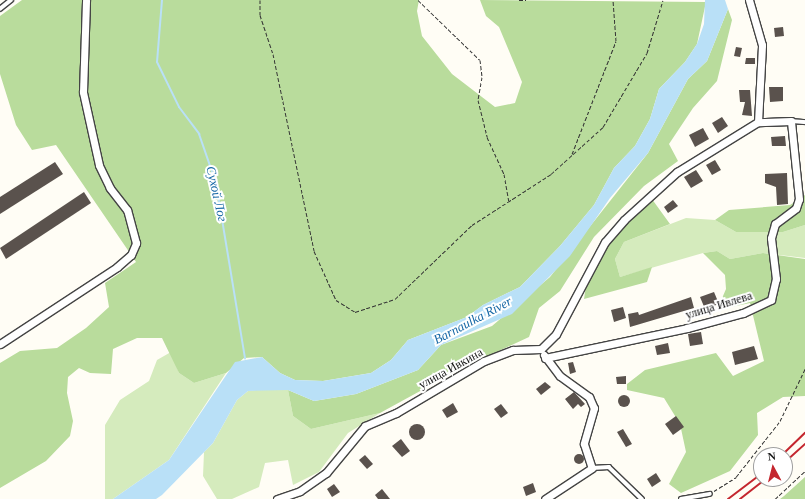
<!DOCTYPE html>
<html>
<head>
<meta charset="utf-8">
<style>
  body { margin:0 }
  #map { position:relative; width:805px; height:499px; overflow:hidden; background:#fffdf5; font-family:Georgia,serif }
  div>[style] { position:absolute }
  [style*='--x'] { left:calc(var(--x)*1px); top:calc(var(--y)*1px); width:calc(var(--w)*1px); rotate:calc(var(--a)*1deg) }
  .green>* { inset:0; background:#d5ebbd }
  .forest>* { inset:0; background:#b9dc9c }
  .water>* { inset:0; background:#b9e0f7 }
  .stream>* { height:2px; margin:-1px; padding:0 1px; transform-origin:1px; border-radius:1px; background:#b9e0f7 }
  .building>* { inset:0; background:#5a524d }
  .round { border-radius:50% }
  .path>* { height:1px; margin-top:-0.5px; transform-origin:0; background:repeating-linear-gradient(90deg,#333 0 4px,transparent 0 6px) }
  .roads { filter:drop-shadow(1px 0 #444) drop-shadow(-1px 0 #444) drop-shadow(0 1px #444) drop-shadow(0 -1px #444) }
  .lane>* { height:3.5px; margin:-1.75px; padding:0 1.75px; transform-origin:1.75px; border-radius:1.75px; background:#fff }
  .street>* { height:7px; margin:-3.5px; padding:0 3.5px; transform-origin:3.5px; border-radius:3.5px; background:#fff }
  .rail>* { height:2px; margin:-1px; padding:0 1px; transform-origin:1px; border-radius:1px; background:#c4262e }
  span { translate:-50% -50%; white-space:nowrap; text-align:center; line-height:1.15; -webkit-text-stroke:4px #fff; paint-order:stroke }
  .street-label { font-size:12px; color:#111 }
  .water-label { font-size:13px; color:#1768a6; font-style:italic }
  .north { position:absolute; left:753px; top:447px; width:40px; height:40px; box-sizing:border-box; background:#fff; border:1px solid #a0a0a0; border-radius:50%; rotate:353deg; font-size:11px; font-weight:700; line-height:16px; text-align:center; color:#111 }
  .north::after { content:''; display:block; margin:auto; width:14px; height:18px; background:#c4262e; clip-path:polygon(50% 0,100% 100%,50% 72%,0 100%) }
</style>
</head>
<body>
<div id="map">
  <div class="green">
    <div style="clip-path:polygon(686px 218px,715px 220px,736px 232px,783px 232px,805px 225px,805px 258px,763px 253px,730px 259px,717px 251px,703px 253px,620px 277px,615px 259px,624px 242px)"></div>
    <div style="clip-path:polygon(171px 352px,179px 373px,194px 383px,226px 373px,169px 460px,113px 499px,105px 499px,105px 425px,120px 400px,149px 381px,157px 360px)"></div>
    <div style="clip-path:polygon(272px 388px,288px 390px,293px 416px,311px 429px,380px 413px,348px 433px,319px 472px,293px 485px,288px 460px,265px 463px,259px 487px,232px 499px,217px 499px,203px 476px,204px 452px,213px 443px,237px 400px,248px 391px)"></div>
  </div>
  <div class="forest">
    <div style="clip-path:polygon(22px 0,419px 0,417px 11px,422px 36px,452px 74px,495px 107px,515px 103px,522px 82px,499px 27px,486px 16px,480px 0,706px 2px,697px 44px,685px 62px,659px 89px,650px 119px,635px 146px,614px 168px,594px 205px,560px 246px,520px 287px,483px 305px,467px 317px,408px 340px,391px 360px,371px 373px,323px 381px,295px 380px,280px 373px,262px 357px,244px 358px,226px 373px,194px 383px,179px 373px,162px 338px,137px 338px,113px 349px,111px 374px,90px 373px,79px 368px,68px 377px,67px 393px,73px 421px,70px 436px,46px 461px,0 488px,0 363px,20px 351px,57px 348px,86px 328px,109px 307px,105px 283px,136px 262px,56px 145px,32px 150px,16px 125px,0 74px,0 16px)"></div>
    <div style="clip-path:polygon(728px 9px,732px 20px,717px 81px,693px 108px,669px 144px,678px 161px,644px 186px,594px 237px,560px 291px,539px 308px,529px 337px,464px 367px,380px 413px,311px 429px,293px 416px,288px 390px,314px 401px,356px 394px,418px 370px,441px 345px,492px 326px,550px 277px,648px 153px,688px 79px,707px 61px)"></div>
    <div style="clip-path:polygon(649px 195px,670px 224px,624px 242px,615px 259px,620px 277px,652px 267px,647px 282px,584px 299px,587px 279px,608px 237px)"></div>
    <div style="clip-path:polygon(805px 195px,805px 225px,783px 232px,736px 232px,715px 220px,729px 210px,790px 205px)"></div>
    <div style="clip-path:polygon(717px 251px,730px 259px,763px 253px,805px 259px,805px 396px,783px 397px,757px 413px,758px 435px,730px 471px,681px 493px,669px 484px,686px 452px,680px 424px,664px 398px,627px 390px,627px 384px,645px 370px,716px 353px,733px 376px,764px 361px,750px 303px,717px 310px,726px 289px,725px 275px,703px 253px)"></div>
    <div style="clip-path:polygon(805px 477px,805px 499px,780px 499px,784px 496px)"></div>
  </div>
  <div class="water">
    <div style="clip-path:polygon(705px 0,725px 0,728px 9px,707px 61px,688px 79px,648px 153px,610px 198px,570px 256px,512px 314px,441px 345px,418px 370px,356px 394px,314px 401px,288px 390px,248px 391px,237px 400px,213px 443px,162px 495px,156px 499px,113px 499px,169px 460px,235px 362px,262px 357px,280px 373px,295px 380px,323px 381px,371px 373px,391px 360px,408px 340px,467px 317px,483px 305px,520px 287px,560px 246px,594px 205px,614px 168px,635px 146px,650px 119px,659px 89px,685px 62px,697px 44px,704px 24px)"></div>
  </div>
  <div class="stream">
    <div style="--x:162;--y:0;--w:62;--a:94.6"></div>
    <div style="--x:157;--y:62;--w:50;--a:63.9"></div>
    <div style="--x:179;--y:107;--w:34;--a:53"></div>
    <div style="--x:199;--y:134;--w:52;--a:70.9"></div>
    <div style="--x:216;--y:183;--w:178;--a:80.6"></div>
  </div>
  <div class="building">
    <div style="clip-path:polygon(783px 27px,784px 36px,775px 37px,774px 28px)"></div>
    <div style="clip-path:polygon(736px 47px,742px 48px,740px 57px,734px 56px)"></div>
    <div style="clip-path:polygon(746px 58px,755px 58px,755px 64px,745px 64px)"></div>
    <div style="clip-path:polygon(769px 87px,783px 87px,783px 101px,770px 102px)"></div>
    <div style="clip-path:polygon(739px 90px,750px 90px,752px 116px,742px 115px,745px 102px,740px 102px)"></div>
    <div style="clip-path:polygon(722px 117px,728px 126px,718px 133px,712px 123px)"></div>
    <div style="clip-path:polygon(703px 128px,709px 139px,695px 147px,689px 135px)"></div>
    <div style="clip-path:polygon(785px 136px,786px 146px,772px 146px,771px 137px)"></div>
    <div style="clip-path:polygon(715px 160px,721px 170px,712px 175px,706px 165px)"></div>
    <div style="clip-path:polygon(55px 162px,63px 174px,0 214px,0 197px)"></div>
    <div style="clip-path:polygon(696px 170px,703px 181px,691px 188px,684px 177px)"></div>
    <div style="clip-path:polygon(787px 173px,788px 204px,777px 205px,776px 187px,765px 183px,765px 174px)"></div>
    <div style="clip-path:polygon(84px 192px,91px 203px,6px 259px,0 248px)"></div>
    <div style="clip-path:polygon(673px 200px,678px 206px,668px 213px,664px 207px)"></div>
    <div style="clip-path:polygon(714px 292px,719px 304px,705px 309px,700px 297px)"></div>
    <div style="clip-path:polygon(691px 297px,694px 308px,630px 327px,628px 314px,638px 312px,639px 315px)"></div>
    <div style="clip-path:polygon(623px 307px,626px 318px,614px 322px,611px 310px)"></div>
    <div style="clip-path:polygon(701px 332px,703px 344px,690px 346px,688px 334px)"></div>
    <div style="clip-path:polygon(668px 343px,670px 353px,657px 355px,655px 346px)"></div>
    <div style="clip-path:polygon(754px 346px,758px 359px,735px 365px,732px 352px)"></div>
    <div style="clip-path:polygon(573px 362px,576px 372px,570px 374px,568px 363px)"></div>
    <div style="clip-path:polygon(626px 376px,626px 384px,617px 384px,616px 377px)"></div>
    <div style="clip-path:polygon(545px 382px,551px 387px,541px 395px,536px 389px)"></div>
    <div style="clip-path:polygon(574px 392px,585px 404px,581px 407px,578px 404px,573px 409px,565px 399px)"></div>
    <div class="round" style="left:618px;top:395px;width:12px;height:12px"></div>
    <div style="clip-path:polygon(453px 403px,458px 412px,447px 418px,442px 410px)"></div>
    <div style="clip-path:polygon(501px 404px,508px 413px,501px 418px,494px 409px)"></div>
    <div style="clip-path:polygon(676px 416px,684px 427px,673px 435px,665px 424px)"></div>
    <div class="round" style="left:409px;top:424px;width:16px;height:16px"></div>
    <div style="clip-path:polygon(623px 429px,632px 444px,626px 447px,617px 432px)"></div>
    <div style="clip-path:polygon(401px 439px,410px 451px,402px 457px,392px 446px)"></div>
    <div class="round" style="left:574px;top:454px;width:10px;height:10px"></div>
    <div style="clip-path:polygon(365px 455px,373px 464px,367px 469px,359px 460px)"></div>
    <div style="clip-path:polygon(656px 473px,661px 481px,652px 487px,647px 479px)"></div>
    <div style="clip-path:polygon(533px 483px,536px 492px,526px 496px,523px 487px)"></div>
    <div style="clip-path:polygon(334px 484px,340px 492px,332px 497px,327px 489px)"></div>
    <div style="clip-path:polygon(382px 489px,390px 499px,378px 499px,375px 495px)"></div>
  </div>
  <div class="path">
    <div style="--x:260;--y:0;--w:15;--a:90"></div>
    <div style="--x:260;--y:15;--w:41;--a:71.6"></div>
    <div style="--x:273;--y:54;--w:201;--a:78.2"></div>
    <div style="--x:314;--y:251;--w:54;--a:65.8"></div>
    <div style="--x:336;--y:300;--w:22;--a:32"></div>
    <div style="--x:355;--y:312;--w:42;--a:-18"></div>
    <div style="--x:395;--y:299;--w:107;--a:-43.9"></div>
    <div style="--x:472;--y:225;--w:94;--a:-32.8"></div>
    <div style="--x:551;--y:174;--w:70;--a:-42.1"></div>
    <div style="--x:603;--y:127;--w:86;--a:-59.3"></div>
    <div style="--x:647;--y:53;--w:55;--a:-73.2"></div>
    <div style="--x:418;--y:0;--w:86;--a:44.1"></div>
    <div style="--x:480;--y:60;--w:17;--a:83"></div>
    <div style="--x:482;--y:77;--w:23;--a:100"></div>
    <div style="--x:478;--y:100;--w:38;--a:76"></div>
    <div style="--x:487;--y:137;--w:41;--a:65.3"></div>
    <div style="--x:504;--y:174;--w:27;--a:80"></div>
    <div style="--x:519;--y:0;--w:7;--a:0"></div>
    <div style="--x:572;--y:154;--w:121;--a:-68.7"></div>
    <div style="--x:616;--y:41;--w:41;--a:-94.2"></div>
    <div style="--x:714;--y:491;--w:26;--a:-32"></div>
    <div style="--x:736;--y:477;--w:71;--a:-51.8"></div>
    <div style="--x:780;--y:421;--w:58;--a:-64.3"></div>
    <div style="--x:775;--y:499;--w:41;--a:-43"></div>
  </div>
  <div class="roads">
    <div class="lane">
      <div style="--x:0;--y:9;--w:14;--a:-39"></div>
      <div style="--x:791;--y:121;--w:14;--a:4"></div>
      <div style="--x:592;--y:468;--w:17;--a:-3"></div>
      <div style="--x:609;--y:467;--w:46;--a:44.1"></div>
      <div style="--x:681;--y:499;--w:29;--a:-10"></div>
    </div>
    <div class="street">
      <div style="--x:0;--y:344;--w:140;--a:-33.3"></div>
      <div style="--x:117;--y:267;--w:18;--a:-41"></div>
      <div style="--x:131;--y:255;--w:13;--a:-67"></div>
      <div style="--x:136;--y:243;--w:34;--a:-105"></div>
      <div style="--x:127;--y:210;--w:28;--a:-128"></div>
      <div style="--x:110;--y:188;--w:25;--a:-116"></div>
      <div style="--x:99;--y:165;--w:75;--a:-102.4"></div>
      <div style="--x:83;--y:92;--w:92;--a:-88.1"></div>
      <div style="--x:541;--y:349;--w:21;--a:-45"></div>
      <div style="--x:556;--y:334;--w:104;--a:-62"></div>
      <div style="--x:605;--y:242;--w:29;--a:-49"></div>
      <div style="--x:624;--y:220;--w:72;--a:-42.2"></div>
      <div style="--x:677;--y:172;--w:95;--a:-31.7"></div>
      <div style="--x:758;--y:122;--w:77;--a:-87"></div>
      <div style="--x:762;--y:45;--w:47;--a:-106.1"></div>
      <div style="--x:544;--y:355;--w:26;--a:53"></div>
      <div style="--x:560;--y:376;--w:36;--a:36"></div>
      <div style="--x:589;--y:397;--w:12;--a:66"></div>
      <div style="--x:594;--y:408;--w:37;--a:106"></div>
      <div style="--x:584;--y:444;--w:25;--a:72"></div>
      <div style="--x:592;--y:468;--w:56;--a:146.6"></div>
      <div style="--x:545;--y:358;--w:145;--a:-11.9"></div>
      <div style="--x:687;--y:328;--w:58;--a:-15"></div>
      <div style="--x:743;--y:313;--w:31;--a:-25"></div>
      <div style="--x:771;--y:300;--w:22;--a:-77"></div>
      <div style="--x:776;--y:279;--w:41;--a:-97"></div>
      <div style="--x:771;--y:238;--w:15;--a:-74"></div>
      <div style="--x:775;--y:224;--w:26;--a:-37"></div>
      <div style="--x:796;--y:208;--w:9;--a:-72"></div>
      <div style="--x:799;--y:199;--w:78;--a:-95.9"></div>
      <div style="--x:791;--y:121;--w:33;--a:178"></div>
      <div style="--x:277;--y:499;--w:24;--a:-19"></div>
      <div style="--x:300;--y:491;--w:32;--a:-35"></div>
      <div style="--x:326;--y:473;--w:61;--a:-50.3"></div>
      <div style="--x:365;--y:426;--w:34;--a:-23"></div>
      <div style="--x:396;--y:413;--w:102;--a:-30.6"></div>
      <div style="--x:484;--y:361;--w:31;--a:-21"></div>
      <div style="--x:513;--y:350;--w:28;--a:-2"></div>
    </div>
  </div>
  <div class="rail">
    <div style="--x:782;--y:455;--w:32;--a:-44"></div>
    <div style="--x:785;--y:462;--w:27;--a:-42"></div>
    <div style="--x:728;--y:499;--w:41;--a:-37.1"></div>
    <div style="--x:740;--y:499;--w:33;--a:-38"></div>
  </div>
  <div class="street-label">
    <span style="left:719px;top:306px;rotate:-17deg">улица Ивлева</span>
    <span style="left:451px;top:369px;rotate:-29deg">улица Ивкина</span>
  </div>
  <div class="water-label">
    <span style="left:216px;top:194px;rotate:77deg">Сухой Лог</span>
    <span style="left:473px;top:321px;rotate:-28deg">Barnaulka River</span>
  </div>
  <div class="north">N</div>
</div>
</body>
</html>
